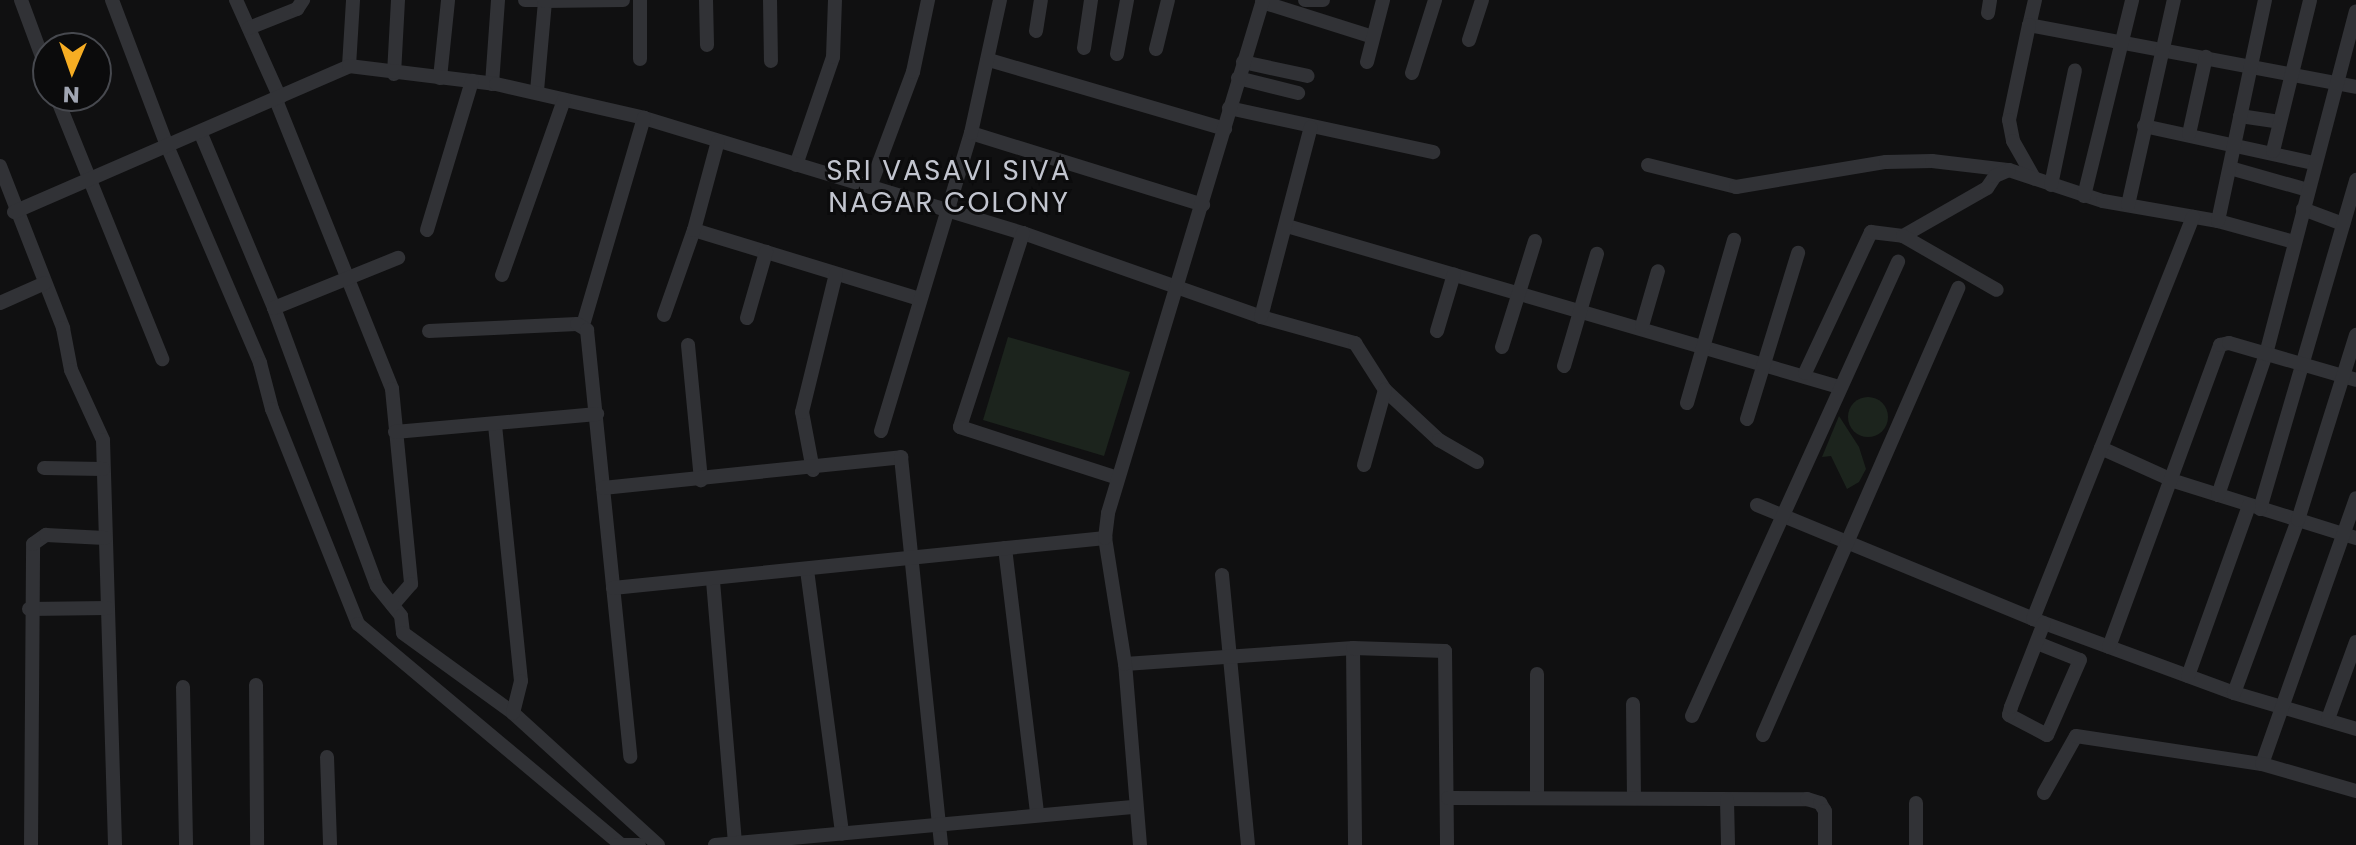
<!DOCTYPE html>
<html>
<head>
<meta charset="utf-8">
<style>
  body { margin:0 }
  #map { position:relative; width:2356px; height:845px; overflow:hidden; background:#101011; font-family:Poppins,sans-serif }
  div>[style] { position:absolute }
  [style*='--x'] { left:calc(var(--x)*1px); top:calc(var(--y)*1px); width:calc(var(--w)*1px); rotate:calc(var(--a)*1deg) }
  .green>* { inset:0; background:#1c241d }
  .round { border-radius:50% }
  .minor>* { height:14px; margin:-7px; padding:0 7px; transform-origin:7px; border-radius:7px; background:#313236 }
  span { translate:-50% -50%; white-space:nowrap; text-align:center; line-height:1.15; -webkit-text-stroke:6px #0b0b0c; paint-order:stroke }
  .neighbourhood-label { font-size:28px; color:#c2c5cf; letter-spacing:2px }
  .north { position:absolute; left:32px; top:32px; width:80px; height:80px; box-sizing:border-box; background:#0b0b0c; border:2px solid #47494f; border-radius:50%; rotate:182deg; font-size:22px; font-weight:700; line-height:32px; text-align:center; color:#a1a6b3 }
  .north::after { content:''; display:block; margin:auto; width:28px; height:36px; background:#f6ad23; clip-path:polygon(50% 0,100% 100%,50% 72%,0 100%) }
</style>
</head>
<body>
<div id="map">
  <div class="green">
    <div style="clip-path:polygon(1008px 337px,1130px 372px,1104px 456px,983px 420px)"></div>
    <div class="round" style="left:1848px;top:397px;width:40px;height:40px"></div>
    <div style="clip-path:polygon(1839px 416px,1859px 447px,1866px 469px,1859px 482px,1847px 489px,1831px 456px,1822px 457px)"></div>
  </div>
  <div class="minor">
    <div style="--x:21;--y:0;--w:78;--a:69.7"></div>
    <div style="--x:112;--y:0;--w:158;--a:69.3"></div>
    <div style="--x:168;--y:148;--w:234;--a:66.8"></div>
    <div style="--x:260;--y:363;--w:48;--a:75.4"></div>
    <div style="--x:272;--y:409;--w:232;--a:68.2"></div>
    <div style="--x:358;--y:624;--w:344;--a:40"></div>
    <div style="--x:236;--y:0;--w:107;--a:65.8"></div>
    <div style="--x:525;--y:0;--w:20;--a:0"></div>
    <div style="--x:640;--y:0;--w:59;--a:90"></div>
    <div style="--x:706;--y:0;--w:45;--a:88.7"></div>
    <div style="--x:770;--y:0;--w:61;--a:89.1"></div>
    <div style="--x:1305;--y:0;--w:18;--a:0"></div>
    <div style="--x:2035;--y:0;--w:26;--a:103"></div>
    <div style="--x:2029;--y:25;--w:333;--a:10.7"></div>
    <div style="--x:1262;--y:2;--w:116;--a:17.5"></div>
    <div style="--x:1988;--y:13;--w:13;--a:-81"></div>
    <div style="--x:2029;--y:25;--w:97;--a:101.9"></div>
    <div style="--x:2009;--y:120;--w:21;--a:79"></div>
    <div style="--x:2013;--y:141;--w:43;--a:60.4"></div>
    <div style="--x:249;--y:28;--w:52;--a:-21.6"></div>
    <div style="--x:297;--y:9;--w:11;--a:-56"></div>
    <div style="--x:1036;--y:31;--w:31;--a:-81"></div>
    <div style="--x:1469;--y:40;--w:42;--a:-72"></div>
    <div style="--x:1084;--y:48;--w:49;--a:-81.7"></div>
    <div style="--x:1156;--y:49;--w:50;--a:-76.2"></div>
    <div style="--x:1117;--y:54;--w:55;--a:-79.5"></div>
    <div style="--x:989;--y:60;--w:246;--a:16.3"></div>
    <div style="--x:1243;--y:62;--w:66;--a:12.2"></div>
    <div style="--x:1367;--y:62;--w:64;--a:-75.5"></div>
    <div style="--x:349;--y:66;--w:66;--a:-86.5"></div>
    <div style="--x:1412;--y:73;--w:77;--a:-72.5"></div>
    <div style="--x:394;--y:74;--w:74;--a:-86.9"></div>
    <div style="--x:440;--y:78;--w:78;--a:-84.1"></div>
    <div style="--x:1238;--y:78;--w:62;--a:14"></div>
    <div style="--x:492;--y:84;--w:84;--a:-85.9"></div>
    <div style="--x:537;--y:91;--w:90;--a:-84.9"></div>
    <div style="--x:545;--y:1;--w:78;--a:-0.7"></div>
    <div style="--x:56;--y:96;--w:284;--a:68"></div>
    <div style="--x:276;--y:100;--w:311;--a:68.1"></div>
    <div style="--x:392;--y:389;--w:196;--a:84.4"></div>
    <div style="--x:411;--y:584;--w:28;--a:131"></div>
    <div style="--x:1229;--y:108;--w:209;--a:12.2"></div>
    <div style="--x:2240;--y:116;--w:40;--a:8.5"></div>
    <div style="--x:2144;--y:126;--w:174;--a:12.3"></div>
    <div style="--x:971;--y:133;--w:243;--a:17.2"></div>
    <div style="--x:201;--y:134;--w:189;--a:67.2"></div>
    <div style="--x:274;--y:308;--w:296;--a:69.7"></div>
    <div style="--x:377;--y:586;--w:38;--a:51"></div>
    <div style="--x:401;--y:616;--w:17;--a:83"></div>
    <div style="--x:403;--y:633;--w:136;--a:36"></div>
    <div style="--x:513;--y:713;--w:196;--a:42.3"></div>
    <div style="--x:2189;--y:134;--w:79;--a:-77.6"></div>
    <div style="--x:2273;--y:151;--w:155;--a:-76.2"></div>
    <div style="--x:796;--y:165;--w:114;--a:-71.1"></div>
    <div style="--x:833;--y:57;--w:57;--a:-88"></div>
    <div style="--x:1648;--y:165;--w:91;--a:14"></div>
    <div style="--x:1736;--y:187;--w:152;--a:-9.5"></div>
    <div style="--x:1886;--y:162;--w:46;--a:-1.2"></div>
    <div style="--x:1932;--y:161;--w:78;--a:6.7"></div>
    <div style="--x:2009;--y:170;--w:99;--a:18.3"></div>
    <div style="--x:2103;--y:201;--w:117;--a:9.9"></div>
    <div style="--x:2218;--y:221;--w:79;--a:15.4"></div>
    <div style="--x:0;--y:166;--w:174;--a:68.7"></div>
    <div style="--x:63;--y:328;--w:43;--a:79.2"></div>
    <div style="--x:71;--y:370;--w:77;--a:65.4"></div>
    <div style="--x:103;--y:440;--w:405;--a:88.3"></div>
    <div style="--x:2230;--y:168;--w:81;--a:15.8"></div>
    <div style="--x:2051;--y:185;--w:117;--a:-78.2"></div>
    <div style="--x:870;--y:187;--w:123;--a:-69.5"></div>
    <div style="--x:913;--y:72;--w:74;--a:-78.2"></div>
    <div style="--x:2084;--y:196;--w:202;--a:-76.2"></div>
    <div style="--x:2128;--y:205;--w:210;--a:-77.4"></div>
    <div style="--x:2303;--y:209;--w:43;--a:20.6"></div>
    <div style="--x:14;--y:212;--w:365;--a:-23.5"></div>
    <div style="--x:349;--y:66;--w:148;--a:7"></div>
    <div style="--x:496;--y:84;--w:152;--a:12.9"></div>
    <div style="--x:644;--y:118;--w:396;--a:16.9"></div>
    <div style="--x:1023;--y:233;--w:252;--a:19.4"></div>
    <div style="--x:1261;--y:317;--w:98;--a:15.5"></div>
    <div style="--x:1355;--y:343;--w:56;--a:57.4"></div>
    <div style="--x:1385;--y:390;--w:74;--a:42.8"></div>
    <div style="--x:1439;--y:440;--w:44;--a:30.1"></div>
    <div style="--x:2218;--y:221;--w:226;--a:-78"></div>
    <div style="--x:1287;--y:226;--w:575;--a:16.26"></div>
    <div style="--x:427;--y:230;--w:156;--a:-73.2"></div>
    <div style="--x:694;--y:230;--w:235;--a:17"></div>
    <div style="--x:1023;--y:233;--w:204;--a:108"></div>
    <div style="--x:960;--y:427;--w:163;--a:17.9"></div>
    <div style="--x:1903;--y:236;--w:97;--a:-29.7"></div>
    <div style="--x:1987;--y:188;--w:14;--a:-56"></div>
    <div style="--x:1995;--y:176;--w:15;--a:-23"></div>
    <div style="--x:502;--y:275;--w:186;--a:-70.5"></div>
    <div style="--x:0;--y:303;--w:49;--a:-24"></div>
    <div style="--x:274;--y:308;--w:134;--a:-22"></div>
    <div style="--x:664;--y:315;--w:90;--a:-70.6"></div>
    <div style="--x:694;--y:230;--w:92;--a:-74.9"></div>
    <div style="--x:1261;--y:317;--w:196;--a:-75.3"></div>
    <div style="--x:747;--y:318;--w:69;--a:-73.9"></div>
    <div style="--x:583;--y:325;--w:216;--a:-73.6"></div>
    <div style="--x:1642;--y:326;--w:57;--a:-73.8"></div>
    <div style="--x:429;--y:331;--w:148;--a:-2.7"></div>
    <div style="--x:577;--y:324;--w:12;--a:31"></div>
    <div style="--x:587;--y:330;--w:429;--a:84.2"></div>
    <div style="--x:1437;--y:331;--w:59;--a:-73.4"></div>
    <div style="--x:688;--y:345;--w:136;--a:84.5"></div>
    <div style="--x:1502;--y:347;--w:111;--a:-72.7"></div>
    <div style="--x:1564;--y:366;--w:117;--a:-73.6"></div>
    <div style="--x:1805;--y:373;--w:156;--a:-64.9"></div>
    <div style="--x:1871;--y:232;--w:32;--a:7"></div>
    <div style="--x:1903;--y:236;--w:108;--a:29.9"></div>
    <div style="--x:1687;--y:403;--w:170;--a:-73.9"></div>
    <div style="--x:1747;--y:419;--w:174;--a:-72.9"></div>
    <div style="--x:495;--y:425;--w:257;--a:84.2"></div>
    <div style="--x:521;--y:681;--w:33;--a:104"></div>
    <div style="--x:881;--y:431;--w:311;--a:-73.2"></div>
    <div style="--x:971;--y:133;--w:136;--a:-77.7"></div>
    <div style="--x:395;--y:432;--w:203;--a:-5.1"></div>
    <div style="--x:2101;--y:448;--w:80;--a:24.3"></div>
    <div style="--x:2174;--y:481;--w:191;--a:17.4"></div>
    <div style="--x:1364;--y:465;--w:78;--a:-74.4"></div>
    <div style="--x:44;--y:468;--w:59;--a:1"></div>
    <div style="--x:813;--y:470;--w:59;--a:-100.7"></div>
    <div style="--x:802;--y:412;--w:142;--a:-76.2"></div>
    <div style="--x:603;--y:488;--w:300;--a:-5.9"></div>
    <div style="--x:901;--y:457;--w:390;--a:84.1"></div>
    <div style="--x:2218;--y:495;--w:149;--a:-71.2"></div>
    <div style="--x:2266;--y:354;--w:354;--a:-75.3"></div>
    <div style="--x:1757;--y:505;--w:299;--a:22.4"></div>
    <div style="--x:2033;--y:619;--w:214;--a:20.2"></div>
    <div style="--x:2234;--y:693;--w:127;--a:16.4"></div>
    <div style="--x:2260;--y:509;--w:343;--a:-73.7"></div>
    <div style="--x:1005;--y:548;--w:267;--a:83.1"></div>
    <div style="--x:807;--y:570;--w:266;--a:82.4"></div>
    <div style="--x:1222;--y:575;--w:271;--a:84.5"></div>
    <div style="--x:713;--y:581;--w:262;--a:85.2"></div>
    <div style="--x:613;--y:588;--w:495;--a:-5.8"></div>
    <div style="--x:29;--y:609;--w:78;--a:-0.7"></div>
    <div style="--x:2033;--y:619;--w:433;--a:-68.3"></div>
    <div style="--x:2037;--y:643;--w:46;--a:21.6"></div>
    <div style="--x:2080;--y:660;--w:82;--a:113.7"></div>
    <div style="--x:2047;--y:735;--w:43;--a:-152.2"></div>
    <div style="--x:2009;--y:715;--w:8;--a:-76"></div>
    <div style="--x:2011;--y:707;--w:90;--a:-68.6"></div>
    <div style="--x:2109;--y:647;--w:322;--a:-69.8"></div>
    <div style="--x:2220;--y:345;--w:9;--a:-13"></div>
    <div style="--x:2229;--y:343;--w:132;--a:16.2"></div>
    <div style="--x:1353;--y:648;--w:197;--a:89.4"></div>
    <div style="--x:1125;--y:664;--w:229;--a:-4"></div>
    <div style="--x:1353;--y:648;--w:92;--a:1.9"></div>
    <div style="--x:1445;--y:651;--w:194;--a:89.4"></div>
    <div style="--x:1537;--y:674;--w:122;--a:90"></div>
    <div style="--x:2188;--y:676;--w:181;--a:-70.3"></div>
    <div style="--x:256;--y:685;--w:160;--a:89.6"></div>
    <div style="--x:183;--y:687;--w:158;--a:88.9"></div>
    <div style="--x:2234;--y:693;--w:184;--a:-69.7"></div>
    <div style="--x:2298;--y:520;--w:194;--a:-72.6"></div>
    <div style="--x:1633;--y:704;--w:94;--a:89.4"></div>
    <div style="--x:1692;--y:716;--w:499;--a:-65.6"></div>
    <div style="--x:2328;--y:719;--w:82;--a:-70"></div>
    <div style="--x:1763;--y:735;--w:488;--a:-66.4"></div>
    <div style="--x:327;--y:757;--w:88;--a:88"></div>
    <div style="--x:2262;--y:764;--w:282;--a:-70.5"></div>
    <div style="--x:2044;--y:793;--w:65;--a:-60.7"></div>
    <div style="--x:2076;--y:736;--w:188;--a:8.6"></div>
    <div style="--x:2262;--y:764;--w:98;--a:16"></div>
    <div style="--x:1448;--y:798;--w:359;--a:0.2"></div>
    <div style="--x:1807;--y:799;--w:14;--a:17"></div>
    <div style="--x:1820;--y:803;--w:9;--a:58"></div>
    <div style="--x:1825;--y:811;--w:34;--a:90"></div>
    <div style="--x:1727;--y:800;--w:45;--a:88.7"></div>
    <div style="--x:1916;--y:803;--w:42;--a:90"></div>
    <div style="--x:31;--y:845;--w:301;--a:-89.6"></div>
    <div style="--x:33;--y:544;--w:16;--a:-35"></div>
    <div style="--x:46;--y:535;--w:59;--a:2.9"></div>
    <div style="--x:618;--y:845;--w:21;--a:0"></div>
    <div style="--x:715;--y:845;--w:422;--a:-5.2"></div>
    <div style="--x:1140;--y:845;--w:182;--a:-94.7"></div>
    <div style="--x:1125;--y:664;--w:128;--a:-99"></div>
    <div style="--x:1105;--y:538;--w:25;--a:-83"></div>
    <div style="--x:1108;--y:513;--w:536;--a:-73.19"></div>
  </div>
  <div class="neighbourhood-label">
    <span style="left:949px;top:187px">SRI VASAVI SIVA<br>NAGAR COLONY</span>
  </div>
  <div class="north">N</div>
</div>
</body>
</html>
